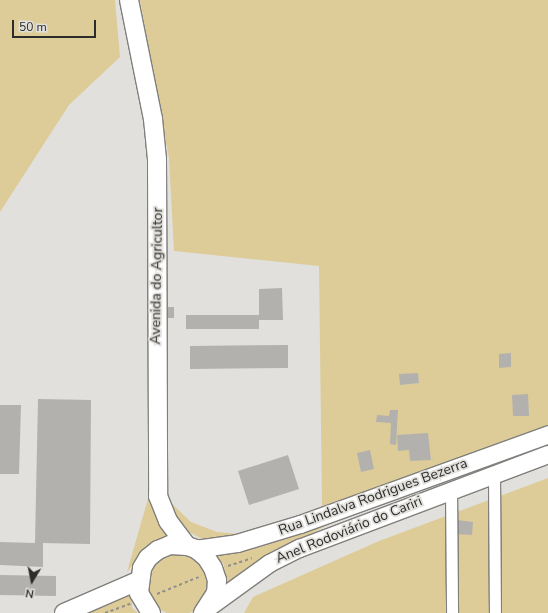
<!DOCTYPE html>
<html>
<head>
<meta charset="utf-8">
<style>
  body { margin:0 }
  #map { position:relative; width:548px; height:613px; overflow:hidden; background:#e1e0dc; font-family:"Nunito Sans",sans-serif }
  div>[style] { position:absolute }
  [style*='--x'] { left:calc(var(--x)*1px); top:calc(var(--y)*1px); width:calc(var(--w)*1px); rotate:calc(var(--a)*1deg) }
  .green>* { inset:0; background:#ddcc98 }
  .round { border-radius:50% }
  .building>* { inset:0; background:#b2b1ae }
  .path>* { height:2px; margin-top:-1px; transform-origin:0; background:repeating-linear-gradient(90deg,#91908d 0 3px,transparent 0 6px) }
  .roads { filter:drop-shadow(1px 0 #807f7c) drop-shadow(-1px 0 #807f7c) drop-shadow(0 1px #807f7c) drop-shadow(0 -1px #807f7c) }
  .minor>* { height:11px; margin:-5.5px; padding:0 5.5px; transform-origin:5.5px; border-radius:5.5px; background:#fff }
  .primary>* { height:17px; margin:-8.5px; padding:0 8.5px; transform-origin:8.5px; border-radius:8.5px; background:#fff }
  .trunk>* { height:18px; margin:-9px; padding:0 9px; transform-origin:9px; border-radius:9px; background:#fff }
  span { translate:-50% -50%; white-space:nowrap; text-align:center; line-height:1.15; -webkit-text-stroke:3.5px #e1e0dc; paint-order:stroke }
  .street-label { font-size:14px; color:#2c2c2a }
  .north { position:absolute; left:12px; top:561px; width:40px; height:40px; -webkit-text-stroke:3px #e1e0dc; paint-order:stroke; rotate:190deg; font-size:11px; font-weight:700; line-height:16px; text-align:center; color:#2c2c2a }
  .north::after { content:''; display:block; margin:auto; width:14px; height:18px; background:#2c2c2a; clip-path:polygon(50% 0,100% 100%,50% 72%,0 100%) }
  .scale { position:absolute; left:12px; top:20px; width:84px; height:18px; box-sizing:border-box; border:2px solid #2c2c2a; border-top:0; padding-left:5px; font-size:12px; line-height:14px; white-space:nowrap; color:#2c2c2a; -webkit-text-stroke:3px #e1e0dc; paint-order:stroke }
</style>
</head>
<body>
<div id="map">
  <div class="green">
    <div style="clip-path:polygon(0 0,115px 0,120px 57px,69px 105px,0 212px)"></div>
    <div style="clip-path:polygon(140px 0,548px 0,548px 425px,322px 507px,319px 266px,174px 251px,169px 158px)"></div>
    <div style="clip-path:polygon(548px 478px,548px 613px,244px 613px,253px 597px,379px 541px)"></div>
    <div style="clip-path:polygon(151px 488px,170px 537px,148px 547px,127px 572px)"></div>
    <div style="clip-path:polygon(165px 497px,191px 522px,217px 532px,239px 534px,202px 539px,182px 528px)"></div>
    <div style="clip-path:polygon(349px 513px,255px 565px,225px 587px,224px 564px,208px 551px)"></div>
    <div class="round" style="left:147px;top:553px;width:62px;height:62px"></div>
    <div style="clip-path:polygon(133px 588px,132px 608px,138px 613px,81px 613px)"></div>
  </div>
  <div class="building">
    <div style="clip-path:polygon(282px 288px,283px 320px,259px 320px,259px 329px,186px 329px,186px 315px,259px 315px,259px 289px)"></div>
    <div style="clip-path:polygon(166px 307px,174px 307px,174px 318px,166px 318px)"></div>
    <div style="clip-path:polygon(288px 345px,288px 368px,190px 369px,190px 346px)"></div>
    <div style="clip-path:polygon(511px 353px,511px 367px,499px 368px,499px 354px)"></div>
    <div style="clip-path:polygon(418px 373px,419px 383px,400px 385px,399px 374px)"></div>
    <div style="clip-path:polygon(528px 394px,529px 416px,513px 416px,512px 395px)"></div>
    <div style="clip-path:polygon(38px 399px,91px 400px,90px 544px,43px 543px,43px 567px,0 565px,0 542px,35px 543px)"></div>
    <div style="clip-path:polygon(0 405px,21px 405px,19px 474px,0 474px)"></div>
    <div style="clip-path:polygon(390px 410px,398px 410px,396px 445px,390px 444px,391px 423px,376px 422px,377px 415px,389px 416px)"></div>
    <div style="clip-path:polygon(428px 433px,431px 460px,410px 461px,409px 450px,398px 451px,397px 435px)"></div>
    <div style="clip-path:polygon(370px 450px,374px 469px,361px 472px,357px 453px)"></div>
    <div style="clip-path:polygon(288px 455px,299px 489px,249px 505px,238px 471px)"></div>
    <div style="clip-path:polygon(457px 520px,473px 522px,472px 535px,455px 534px)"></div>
    <div style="clip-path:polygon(0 575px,56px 576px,56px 596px,0 595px)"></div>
  </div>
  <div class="path">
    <div style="--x:228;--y:566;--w:25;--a:-18"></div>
    <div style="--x:157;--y:594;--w:48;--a:-22.2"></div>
    <div style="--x:105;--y:613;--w:27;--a:-20"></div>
  </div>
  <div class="roads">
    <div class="minor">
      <div style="--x:494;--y:475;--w:138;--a:89.6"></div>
      <div style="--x:451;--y:489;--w:124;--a:89.5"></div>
    </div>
    <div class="primary">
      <div style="--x:195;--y:549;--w:42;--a:-8.1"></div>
      <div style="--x:237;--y:543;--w:66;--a:-16.8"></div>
      <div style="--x:300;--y:524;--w:264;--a:-19.9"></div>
      <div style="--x:211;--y:605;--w:72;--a:-35.9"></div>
      <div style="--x:269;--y:563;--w:34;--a:-27"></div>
      <div style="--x:299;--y:548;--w:266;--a:-20.7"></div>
    </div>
    <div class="trunk">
      <div style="--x:129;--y:0;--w:121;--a:78.6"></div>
      <div style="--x:153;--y:119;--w:40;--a:84.3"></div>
      <div style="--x:157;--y:159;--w:337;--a:89.8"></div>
      <div style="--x:158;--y:496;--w:27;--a:68"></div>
      <div style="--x:168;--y:521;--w:31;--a:53"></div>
      <div style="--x:64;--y:613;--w:81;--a:-23.4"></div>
      <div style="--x:151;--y:613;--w:23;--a:-121"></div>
      <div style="--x:139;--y:593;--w:25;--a:-83"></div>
      <div style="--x:142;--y:568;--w:12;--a:-59"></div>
      <div style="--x:148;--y:558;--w:13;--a:-39"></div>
      <div style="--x:158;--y:550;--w:13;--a:-23"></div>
      <div style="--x:170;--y:545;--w:17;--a:3"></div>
      <div style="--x:187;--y:546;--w:9;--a:18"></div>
      <div style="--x:196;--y:549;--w:13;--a:39"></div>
      <div style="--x:206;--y:557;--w:13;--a:58"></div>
      <div style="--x:213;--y:568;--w:13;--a:72"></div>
      <div style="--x:217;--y:580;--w:13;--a:94"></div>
      <div style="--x:216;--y:593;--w:24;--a:123"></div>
    </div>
  </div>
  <div class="street-label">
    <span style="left:157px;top:276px;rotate:-89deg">Avenida do Agricultor</span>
    <span style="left:373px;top:497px;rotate:-20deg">Rua Lindalva Rodrigues Bezerra</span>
    <span style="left:349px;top:530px;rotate:-22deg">Anel Rodoviário do Cariri</span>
  </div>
  <div class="north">N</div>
  <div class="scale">50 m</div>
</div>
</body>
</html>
